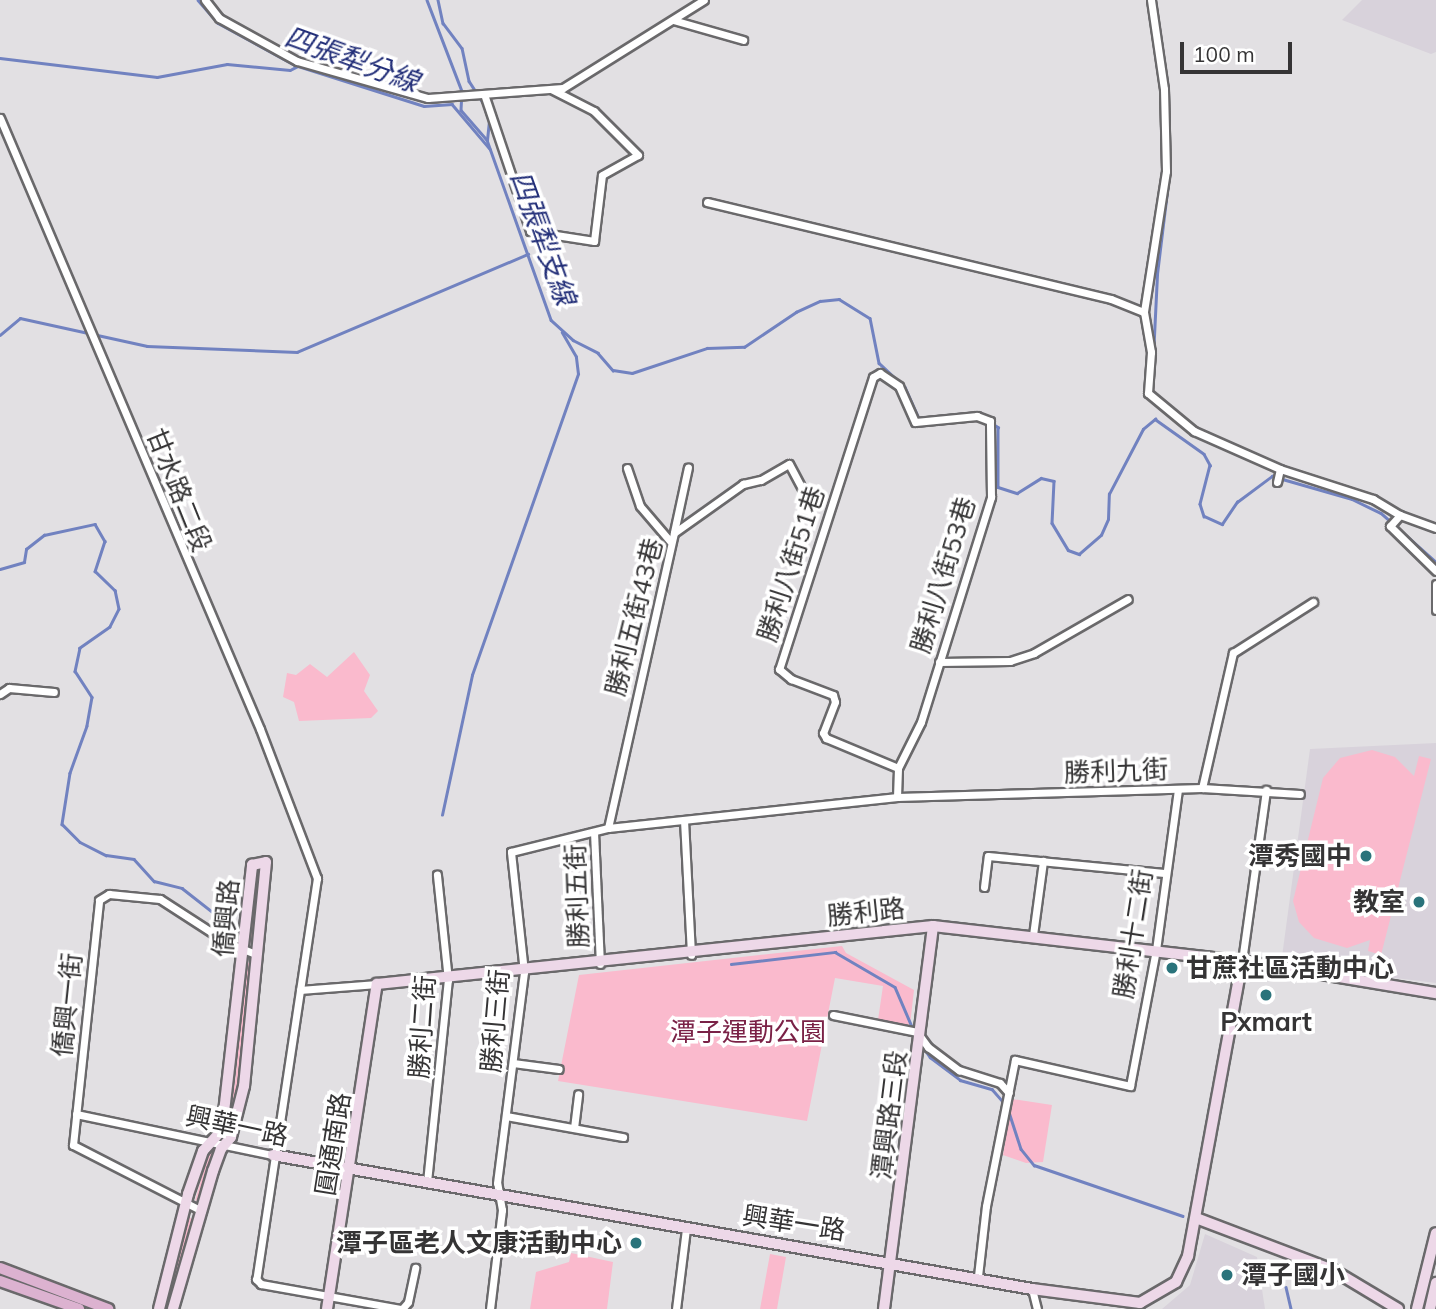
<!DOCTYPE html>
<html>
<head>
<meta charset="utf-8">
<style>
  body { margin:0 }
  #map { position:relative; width:1436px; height:1309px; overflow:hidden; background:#e2e0e3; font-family:Mulish,"Noto Sans TC",sans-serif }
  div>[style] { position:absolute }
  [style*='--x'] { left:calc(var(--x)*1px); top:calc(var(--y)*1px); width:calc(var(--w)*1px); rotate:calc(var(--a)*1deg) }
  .built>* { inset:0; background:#d8d2db }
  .green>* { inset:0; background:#fabacd }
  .stream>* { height:2.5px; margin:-1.25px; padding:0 1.25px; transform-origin:1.25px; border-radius:1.25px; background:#7182c0 }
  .roads { filter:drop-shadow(2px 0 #6a696b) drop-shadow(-2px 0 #6a696b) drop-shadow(0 2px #6a696b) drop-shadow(0 -2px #6a696b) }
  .street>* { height:7px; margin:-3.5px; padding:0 3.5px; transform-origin:3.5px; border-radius:3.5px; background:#fff }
  .secondary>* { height:10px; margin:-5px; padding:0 5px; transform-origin:5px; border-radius:5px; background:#edd8e8 }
  .primary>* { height:10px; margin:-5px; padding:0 5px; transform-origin:5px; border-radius:5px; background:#dcb2d0 }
  .dots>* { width:19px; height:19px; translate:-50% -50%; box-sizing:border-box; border:4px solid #fff; border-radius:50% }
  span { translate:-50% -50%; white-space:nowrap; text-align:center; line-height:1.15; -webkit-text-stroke:7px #fff; paint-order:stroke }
  .street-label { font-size:26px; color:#353435 }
  .poi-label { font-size:26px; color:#353435; font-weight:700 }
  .right { translate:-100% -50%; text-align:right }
  .left { translate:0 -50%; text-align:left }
  .park-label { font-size:26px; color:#7a2146 }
  .water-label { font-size:28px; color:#222e78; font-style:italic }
  .scale { position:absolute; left:1180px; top:42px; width:112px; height:32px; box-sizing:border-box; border:4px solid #353435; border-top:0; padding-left:9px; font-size:21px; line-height:24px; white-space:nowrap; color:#353435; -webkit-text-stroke:5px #fff; paint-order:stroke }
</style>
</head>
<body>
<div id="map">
  <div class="built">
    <div style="clip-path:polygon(1362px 0,1436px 0,1436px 52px,1431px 54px,1342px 20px)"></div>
    <div style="clip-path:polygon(1436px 743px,1436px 983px,1281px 964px,1310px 749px)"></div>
    <div style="clip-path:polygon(1205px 1234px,1257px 1257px,1265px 1309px,1162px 1309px,1190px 1285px)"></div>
  </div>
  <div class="green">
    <div style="clip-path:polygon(354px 652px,370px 675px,364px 691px,378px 711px,371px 718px,299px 721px,294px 702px,283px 697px,287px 673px,296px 675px,310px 664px,327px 677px)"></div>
    <div style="clip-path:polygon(1372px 750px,1395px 757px,1414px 776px,1419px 756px,1431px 759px,1381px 955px,1368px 951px,1370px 940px,1347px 948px,1314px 938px,1299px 922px,1293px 901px,1323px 778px,1340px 758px)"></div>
    <div style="clip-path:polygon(258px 870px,260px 876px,252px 945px,249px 940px)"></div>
    <div style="clip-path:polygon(842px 946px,846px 953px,914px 990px,910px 1025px,878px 1020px,883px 986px,835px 978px,807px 1121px,558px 1081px,579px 975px)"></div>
    <div style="clip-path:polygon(247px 962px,251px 964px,239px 1085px,225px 1133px,235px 1083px)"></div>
    <div style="clip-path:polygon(1012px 1099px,1052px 1105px,1043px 1162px,1026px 1163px,1003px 1155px)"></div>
    <div style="clip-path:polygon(213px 1152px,199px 1199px,195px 1201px,208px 1155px)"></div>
    <div style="clip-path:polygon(188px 1216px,193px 1220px,169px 1309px,165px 1309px)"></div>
    <div style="clip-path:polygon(571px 1253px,613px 1262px,607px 1309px,530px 1309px,536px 1272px,569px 1262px)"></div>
    <div style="clip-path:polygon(770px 1254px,786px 1257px,777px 1309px,760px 1309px)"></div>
  </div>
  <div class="stream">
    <div style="--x:198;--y:0;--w:30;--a:49"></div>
    <div style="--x:218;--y:23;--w:88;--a:28.6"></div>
    <div style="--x:295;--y:65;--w:135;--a:17.6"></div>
    <div style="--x:424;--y:106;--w:28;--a:-4"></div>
    <div style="--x:452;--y:104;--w:59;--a:49.8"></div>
    <div style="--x:427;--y:0;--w:97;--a:69"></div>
    <div style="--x:462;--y:91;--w:19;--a:93"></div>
    <div style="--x:461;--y:110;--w:40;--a:49"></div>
    <div style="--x:487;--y:140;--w:191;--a:70.4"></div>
    <div style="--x:551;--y:320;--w:30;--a:42"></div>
    <div style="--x:573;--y:340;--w:28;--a:27"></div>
    <div style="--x:598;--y:353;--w:23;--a:49"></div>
    <div style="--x:613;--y:370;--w:19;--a:9"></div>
    <div style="--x:632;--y:373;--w:79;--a:-18.4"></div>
    <div style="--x:707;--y:348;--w:37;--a:-2"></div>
    <div style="--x:744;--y:347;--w:63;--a:-33.9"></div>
    <div style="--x:796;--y:312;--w:26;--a:-25"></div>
    <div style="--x:820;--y:301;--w:19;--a:-6"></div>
    <div style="--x:839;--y:299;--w:36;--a:32"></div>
    <div style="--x:870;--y:318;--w:46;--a:78.7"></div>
    <div style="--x:879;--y:363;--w:35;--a:43"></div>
    <div style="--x:905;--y:387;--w:35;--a:66"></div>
    <div style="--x:438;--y:0;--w:24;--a:78"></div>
    <div style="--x:443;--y:23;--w:31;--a:53"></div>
    <div style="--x:462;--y:48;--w:34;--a:78"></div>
    <div style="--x:469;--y:81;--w:27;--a:57"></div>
    <div style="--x:1154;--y:1;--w:50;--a:80.7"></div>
    <div style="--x:0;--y:58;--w:158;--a:6.9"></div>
    <div style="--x:157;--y:77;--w:71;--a:-10.5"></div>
    <div style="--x:227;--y:64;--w:63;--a:5.4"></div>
    <div style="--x:290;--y:70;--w:9;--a:-27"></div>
    <div style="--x:1168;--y:126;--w:21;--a:87"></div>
    <div style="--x:487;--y:140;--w:20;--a:-84"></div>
    <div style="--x:0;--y:335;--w:26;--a:-40"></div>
    <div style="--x:20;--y:318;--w:130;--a:12.4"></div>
    <div style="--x:147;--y:346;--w:150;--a:2.3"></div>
    <div style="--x:297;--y:352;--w:251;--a:-23"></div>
    <div style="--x:1152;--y:377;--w:103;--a:-87.2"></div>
    <div style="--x:1157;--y:274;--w:100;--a:-83.1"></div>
    <div style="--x:1151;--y:390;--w:35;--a:40"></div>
    <div style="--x:980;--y:415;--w:22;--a:34"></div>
    <div style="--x:998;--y:427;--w:60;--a:90"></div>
    <div style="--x:998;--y:487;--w:20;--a:18"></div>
    <div style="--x:1017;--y:493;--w:28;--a:-32"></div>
    <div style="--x:1041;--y:478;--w:13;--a:13"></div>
    <div style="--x:1054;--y:481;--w:42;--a:92.7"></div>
    <div style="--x:1052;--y:523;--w:31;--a:59"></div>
    <div style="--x:1068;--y:550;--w:12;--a:20"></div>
    <div style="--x:1079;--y:554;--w:29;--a:-41"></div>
    <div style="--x:1101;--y:535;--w:17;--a:-66"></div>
    <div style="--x:1108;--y:519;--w:25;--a:-88"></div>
    <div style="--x:1109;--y:494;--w:73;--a:-62.4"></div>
    <div style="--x:1143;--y:429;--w:16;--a:-40"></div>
    <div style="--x:1155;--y:419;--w:60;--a:35.5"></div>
    <div style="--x:1204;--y:454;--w:13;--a:61"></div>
    <div style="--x:1210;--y:465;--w:40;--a:104.4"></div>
    <div style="--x:1200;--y:504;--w:13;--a:72"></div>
    <div style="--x:1204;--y:516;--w:20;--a:24"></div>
    <div style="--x:1222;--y:524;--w:27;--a:-56"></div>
    <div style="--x:1237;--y:502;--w:44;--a:-36.6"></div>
    <div style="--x:1272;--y:476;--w:83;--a:16"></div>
    <div style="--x:1352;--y:499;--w:32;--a:26"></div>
    <div style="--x:1381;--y:513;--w:74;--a:41.7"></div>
    <div style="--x:939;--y:417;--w:28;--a:-6"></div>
    <div style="--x:0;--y:569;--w:25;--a:-16"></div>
    <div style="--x:24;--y:562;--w:13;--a:-81"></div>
    <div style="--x:26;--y:549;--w:23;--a:-38"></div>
    <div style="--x:44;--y:535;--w:52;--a:-12.2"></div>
    <div style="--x:95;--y:524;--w:20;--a:60"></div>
    <div style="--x:105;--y:541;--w:32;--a:108"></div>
    <div style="--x:95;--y:571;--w:28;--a:44"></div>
    <div style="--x:115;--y:590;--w:19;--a:78"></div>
    <div style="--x:119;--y:609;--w:20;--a:117"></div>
    <div style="--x:110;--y:627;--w:37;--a:145"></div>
    <div style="--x:80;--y:648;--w:24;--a:102"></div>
    <div style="--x:75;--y:671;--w:31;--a:57"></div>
    <div style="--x:92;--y:697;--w:29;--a:100"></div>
    <div style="--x:87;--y:726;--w:50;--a:109.9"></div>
    <div style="--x:70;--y:773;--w:52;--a:98.9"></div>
    <div style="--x:62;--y:824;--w:25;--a:45"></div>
    <div style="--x:80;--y:842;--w:29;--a:27"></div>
    <div style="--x:106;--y:855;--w:28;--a:8"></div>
    <div style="--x:134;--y:859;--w:30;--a:48"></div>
    <div style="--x:154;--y:881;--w:29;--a:14"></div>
    <div style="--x:182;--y:888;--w:65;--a:38.1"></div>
    <div style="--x:442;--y:815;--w:143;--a:-77.9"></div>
    <div style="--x:472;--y:675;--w:319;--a:-70.6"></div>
    <div style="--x:578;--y:374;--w:17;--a:-97"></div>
    <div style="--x:576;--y:357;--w:28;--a:-120"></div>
    <div style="--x:731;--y:964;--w:105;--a:-6.6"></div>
    <div style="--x:835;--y:952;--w:69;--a:30.3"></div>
    <div style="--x:895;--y:987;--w:46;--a:66.8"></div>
    <div style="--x:921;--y:1044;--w:16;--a:55"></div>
    <div style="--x:930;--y:1057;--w:38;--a:37"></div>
    <div style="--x:960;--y:1080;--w:33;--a:16"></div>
    <div style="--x:992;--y:1089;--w:18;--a:49"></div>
    <div style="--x:1008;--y:1109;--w:42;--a:72"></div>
    <div style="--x:1021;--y:1149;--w:21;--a:51"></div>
    <div style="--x:1034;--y:1165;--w:157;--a:18.9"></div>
    <div style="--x:1286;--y:1287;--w:23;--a:77"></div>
  </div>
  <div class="roads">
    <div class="street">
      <div style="--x:205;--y:0;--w:23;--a:52"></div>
      <div style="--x:219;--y:18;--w:89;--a:28.9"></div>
      <div style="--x:297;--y:61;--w:136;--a:15.8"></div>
      <div style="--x:428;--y:98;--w:135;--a:-4.2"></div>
      <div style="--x:563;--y:88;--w:166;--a:-32"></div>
      <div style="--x:1151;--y:0;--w:90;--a:81.7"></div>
      <div style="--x:1164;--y:89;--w:82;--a:88.6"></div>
      <div style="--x:1166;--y:171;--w:143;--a:98.9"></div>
      <div style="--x:1144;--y:312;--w:41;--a:80.1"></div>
      <div style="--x:1151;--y:352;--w:41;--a:94.2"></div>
      <div style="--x:1148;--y:393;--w:60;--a:39.6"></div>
      <div style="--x:1194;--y:431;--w:94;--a:23.8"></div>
      <div style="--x:1280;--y:469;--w:98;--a:17.9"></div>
      <div style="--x:1373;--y:499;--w:31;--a:31"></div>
      <div style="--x:1400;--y:515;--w:38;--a:20"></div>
      <div style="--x:673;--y:20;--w:73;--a:15.9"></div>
      <div style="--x:484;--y:94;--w:145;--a:71.4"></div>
      <div style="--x:530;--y:231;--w:65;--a:8.9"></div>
      <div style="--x:594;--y:241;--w:66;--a:-83.1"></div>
      <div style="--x:602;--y:175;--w:41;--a:-29.1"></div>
      <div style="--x:638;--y:155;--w:62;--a:-135"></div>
      <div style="--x:594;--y:111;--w:48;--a:-152.9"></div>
      <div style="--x:0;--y:118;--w:664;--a:66.95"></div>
      <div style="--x:260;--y:729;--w:160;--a:69.1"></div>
      <div style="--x:317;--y:878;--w:406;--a:98.6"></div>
      <div style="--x:256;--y:1279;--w:7;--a:45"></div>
      <div style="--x:261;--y:1284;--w:143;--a:10.1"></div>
      <div style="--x:402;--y:1309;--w:9;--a:-49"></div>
      <div style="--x:408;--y:1302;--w:35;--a:-78"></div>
      <div style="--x:707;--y:202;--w:415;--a:13.5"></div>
      <div style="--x:1111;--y:299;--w:35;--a:22"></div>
      <div style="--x:627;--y:468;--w:40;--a:71.1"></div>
      <div style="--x:640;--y:506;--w:46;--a:49.4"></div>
      <div style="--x:1277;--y:482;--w:13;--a:-77"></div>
      <div style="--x:1400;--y:515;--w:15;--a:132"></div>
      <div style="--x:1390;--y:526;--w:64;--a:44.4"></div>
      <div style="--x:674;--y:532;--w:66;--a:-77.8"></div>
      <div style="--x:1436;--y:584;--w:26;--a:90"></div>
      <div style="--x:939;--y:662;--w:71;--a:-0.8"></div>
      <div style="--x:1010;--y:661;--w:25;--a:-18"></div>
      <div style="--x:1034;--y:653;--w:108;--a:-29.9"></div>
      <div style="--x:0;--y:694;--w:11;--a:-34"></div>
      <div style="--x:9;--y:688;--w:45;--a:5.1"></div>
      <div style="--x:1202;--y:788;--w:139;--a:-77.1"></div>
      <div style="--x:1233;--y:653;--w:95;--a:-32.5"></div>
      <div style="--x:897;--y:797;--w:29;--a:-88"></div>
      <div style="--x:898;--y:768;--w:51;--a:-63.4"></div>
      <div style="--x:921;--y:722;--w:236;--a:-72.7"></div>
      <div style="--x:991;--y:497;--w:76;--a:-90.8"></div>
      <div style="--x:990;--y:421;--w:14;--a:-159"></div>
      <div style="--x:977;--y:416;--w:62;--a:174.5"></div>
      <div style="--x:915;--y:422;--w:39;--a:-114"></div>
      <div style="--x:899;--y:386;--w:23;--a:-146"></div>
      <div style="--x:880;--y:373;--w:8;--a:150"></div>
      <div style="--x:873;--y:377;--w:307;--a:107.8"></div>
      <div style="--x:779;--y:669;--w:16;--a:40"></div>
      <div style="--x:791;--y:679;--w:45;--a:20.9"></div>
      <div style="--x:833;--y:695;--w:7;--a:74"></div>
      <div style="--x:835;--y:702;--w:33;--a:111"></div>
      <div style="--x:823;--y:733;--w:6;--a:59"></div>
      <div style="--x:826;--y:738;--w:78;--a:22.6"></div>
      <div style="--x:684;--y:820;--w:135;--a:87"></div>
      <div style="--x:608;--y:828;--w:302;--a:-77.4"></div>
      <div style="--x:674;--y:533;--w:85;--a:-35.4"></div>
      <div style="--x:743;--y:484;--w:18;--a:-13"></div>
      <div style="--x:761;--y:480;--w:32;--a:-30"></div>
      <div style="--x:789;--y:464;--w:27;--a:62"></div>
      <div style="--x:594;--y:832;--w:132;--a:87.4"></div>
      <div style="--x:984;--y:887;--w:31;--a:-83"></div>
      <div style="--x:988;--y:856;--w:177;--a:5.5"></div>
      <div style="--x:1033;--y:935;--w:75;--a:-82.3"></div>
      <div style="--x:1242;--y:961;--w:173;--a:-82"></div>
      <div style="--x:300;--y:990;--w:77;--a:-4.5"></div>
      <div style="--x:833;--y:1015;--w:86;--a:11.4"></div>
      <div style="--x:917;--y:1032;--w:19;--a:54"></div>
      <div style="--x:928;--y:1047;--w:39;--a:37"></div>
      <div style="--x:959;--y:1070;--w:43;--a:17.6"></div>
      <div style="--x:1000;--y:1083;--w:13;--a:48"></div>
      <div style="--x:513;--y:1063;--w:46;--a:7.4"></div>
      <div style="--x:76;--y:1114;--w:201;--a:11.8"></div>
      <div style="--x:506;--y:1116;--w:119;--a:10.2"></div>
      <div style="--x:574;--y:1128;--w:34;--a:-83"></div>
      <div style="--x:427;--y:1182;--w:203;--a:-84.1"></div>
      <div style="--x:448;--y:980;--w:106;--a:-96"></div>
      <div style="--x:202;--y:1211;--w:145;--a:-152.9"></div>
      <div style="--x:73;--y:1145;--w:246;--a:-83.9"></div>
      <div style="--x:99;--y:900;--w:12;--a:-31"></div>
      <div style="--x:109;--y:894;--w:51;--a:5.6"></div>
      <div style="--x:160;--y:899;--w:81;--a:32.9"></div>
      <div style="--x:228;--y:943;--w:31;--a:22"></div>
      <div style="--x:978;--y:1276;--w:70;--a:-83.5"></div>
      <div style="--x:986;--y:1206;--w:149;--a:-78.8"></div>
      <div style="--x:1015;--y:1060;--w:118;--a:12.7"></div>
      <div style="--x:1130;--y:1086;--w:138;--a:-79.2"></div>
      <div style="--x:1156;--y:950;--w:162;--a:-82.2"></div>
      <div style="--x:1032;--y:1289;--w:21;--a:76"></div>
      <div style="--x:490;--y:1309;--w:100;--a:-83.1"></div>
      <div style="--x:502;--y:1210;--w:27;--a:-100"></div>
      <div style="--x:497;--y:1183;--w:213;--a:-82.7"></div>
      <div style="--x:524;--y:972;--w:121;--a:-96.2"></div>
      <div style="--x:511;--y:852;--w:100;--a:-13.9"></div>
      <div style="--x:608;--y:828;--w:291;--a:-6.1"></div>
      <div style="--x:897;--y:797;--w:305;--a:-1.7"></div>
      <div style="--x:1202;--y:788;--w:98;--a:3.5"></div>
      <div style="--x:676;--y:1309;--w:81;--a:-82.9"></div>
    </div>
    <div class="secondary">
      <div style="--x:273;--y:1155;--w:771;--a:10.01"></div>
      <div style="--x:1032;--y:1289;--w:109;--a:7.4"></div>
      <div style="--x:1140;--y:1303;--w:42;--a:-30.3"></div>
      <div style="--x:1176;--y:1282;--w:29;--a:-65"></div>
      <div style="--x:1188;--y:1256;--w:300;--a:-79.6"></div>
      <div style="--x:1196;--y:1218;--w:147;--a:20.8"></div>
      <div style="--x:1333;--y:1270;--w:76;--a:31"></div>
      <div style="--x:159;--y:1309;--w:119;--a:-75.8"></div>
      <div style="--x:188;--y:1194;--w:46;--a:-70.8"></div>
      <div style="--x:203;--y:1151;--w:24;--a:-48"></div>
      <div style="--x:219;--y:1133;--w:22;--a:-77"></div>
      <div style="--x:224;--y:1112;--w:249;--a:-83.5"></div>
      <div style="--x:252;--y:865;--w:14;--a:-12"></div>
      <div style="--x:266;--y:862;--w:225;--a:95.6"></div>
      <div style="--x:244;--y:1086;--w:53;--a:104.3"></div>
      <div style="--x:231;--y:1137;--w:16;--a:130"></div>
      <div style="--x:221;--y:1149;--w:23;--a:110"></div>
      <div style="--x:213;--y:1171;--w:144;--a:106.2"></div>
      <div style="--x:327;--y:1309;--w:329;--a:-81.3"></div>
      <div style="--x:377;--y:984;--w:559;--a:-5.96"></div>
      <div style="--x:933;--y:926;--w:311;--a:6.5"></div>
      <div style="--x:1242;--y:961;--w:197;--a:9.4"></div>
      <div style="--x:884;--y:1309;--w:386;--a:-82.7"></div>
      <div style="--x:1417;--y:1309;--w:78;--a:-76"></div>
      <div style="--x:1430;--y:1309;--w:27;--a:-77"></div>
    </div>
    <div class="primary">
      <div style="--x:0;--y:1268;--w:116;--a:20.8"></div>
      <div style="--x:0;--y:1281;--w:84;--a:19.5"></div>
    </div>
  </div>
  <div class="dots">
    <div style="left:1366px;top:856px;background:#2a737b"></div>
    <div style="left:1419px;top:902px;background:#2a737b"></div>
    <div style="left:1172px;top:968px;background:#2a737b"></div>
    <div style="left:1266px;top:995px;background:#2a737b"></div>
    <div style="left:636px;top:1243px;background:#2a737b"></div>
    <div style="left:1227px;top:1275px;background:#2a737b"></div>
  </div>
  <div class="street-label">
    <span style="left:179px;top:490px;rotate:68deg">甘水路二段</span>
    <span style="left:791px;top:564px;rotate:-72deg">勝利八街51巷</span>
    <span style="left:943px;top:575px;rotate:-73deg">勝利八街53巷</span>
    <span style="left:634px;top:617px;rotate:-76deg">勝利五街43巷</span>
    <span style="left:1116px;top:771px;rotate:-2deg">勝利九街</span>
    <span style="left:577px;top:896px;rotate:-92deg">勝利五街</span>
    <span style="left:866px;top:912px;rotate:-6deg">勝利路</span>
    <span style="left:226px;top:918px;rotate:-85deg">僑興路</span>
    <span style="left:1133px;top:934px;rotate:-81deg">勝利十二街</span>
    <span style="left:67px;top:1005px;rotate:-84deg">僑興一街</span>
    <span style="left:495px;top:1021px;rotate:-85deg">勝利三街</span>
    <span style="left:422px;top:1027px;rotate:-86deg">勝利二街</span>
    <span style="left:889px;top:1115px;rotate:-83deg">潭興路三段</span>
    <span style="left:237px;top:1126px;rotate:12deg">興華一路</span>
    <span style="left:333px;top:1144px;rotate:-81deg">圓通南路</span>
    <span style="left:794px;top:1223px;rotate:9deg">興華一路</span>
  </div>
  <div class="poi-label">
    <span class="right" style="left:1352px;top:856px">潭秀國中</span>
    <span class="right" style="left:1405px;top:902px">教室</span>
    <span class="left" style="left:1186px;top:968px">甘蔗社區活動中心</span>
    <span style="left:1266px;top:1022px">Pxmart</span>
    <span class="right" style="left:622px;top:1243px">潭子區老人文康活動中心</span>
    <span class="left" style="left:1241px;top:1275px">潭子國小</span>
  </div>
  <div class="park-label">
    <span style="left:748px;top:1032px">潭子運動公園</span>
  </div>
  <div class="water-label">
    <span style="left:352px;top:59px;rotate:20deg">四張犁分線</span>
    <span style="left:543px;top:238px;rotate:70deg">四張犁支線</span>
  </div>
  <div class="scale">100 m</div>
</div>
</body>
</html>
